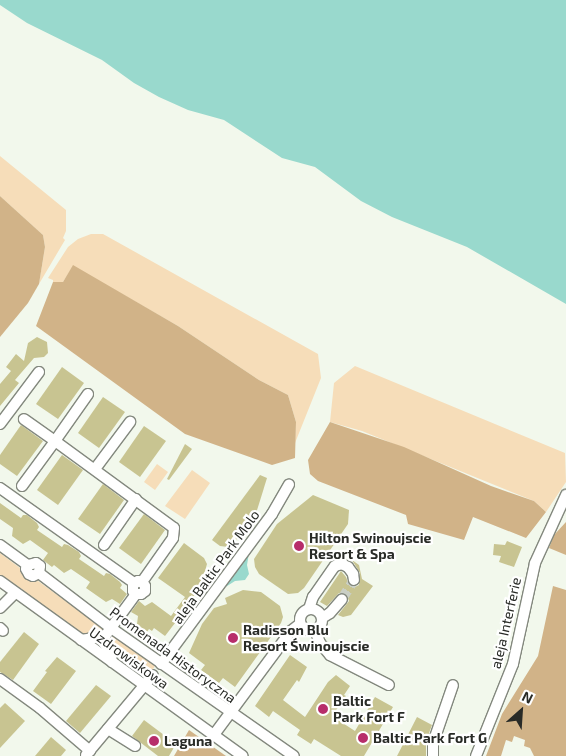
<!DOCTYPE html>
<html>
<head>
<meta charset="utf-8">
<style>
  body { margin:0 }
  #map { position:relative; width:566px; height:756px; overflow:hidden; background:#f2f8ec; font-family:"Exo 2",sans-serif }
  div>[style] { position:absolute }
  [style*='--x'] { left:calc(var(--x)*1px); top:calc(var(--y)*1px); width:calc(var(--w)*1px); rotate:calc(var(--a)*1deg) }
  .green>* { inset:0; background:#f6ddb9 }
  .forest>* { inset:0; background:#d1b388 }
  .water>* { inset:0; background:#99d9cd }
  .building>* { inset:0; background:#c8c491 }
  .minor-tunnel>* { height:10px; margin-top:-5px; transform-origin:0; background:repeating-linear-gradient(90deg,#cacfc5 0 10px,transparent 0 15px) }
  .roads { filter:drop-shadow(1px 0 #83887e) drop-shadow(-1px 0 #83887e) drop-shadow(0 1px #83887e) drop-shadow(0 -1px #83887e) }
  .minor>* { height:10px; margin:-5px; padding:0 5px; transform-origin:5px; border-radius:5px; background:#fff }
  .minor>.ring { margin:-5px; padding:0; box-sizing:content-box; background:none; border:10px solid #fff; border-radius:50% }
  .dots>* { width:14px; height:14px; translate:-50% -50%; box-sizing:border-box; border:2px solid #fff; border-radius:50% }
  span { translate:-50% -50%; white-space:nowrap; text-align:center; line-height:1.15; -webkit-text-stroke:4.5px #fff; paint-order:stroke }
  .poi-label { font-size:14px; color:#292b27; font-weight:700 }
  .left { translate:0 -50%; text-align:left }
  .street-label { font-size:14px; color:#292b27 }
  .north { position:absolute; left:496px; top:686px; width:50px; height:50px; -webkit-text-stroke:4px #fff; paint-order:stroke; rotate:26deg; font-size:14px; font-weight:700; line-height:20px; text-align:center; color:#292b27 }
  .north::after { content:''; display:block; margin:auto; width:18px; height:22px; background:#292b27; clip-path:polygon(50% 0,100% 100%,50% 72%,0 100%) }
</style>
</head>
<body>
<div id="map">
  <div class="green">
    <div style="clip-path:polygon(0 156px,66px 210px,66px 231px,63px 238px,65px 240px,39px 284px,45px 247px,43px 235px,0 196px)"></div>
    <div style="clip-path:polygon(91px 234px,103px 234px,318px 354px,321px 378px,295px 443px,296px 422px,288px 395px,259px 380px,178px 326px,73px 266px,63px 282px,53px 282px,53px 280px,48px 278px,68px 247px,78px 239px)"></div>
    <div style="clip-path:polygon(355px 366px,565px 453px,566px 482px,546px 512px,534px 501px,362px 431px,330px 422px,334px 383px)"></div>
    <div style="clip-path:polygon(157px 464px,168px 472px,155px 490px,144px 482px)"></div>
    <div style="clip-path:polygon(192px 470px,210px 483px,185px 519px,165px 506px)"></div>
    <div style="clip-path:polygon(0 553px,20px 568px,24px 578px,31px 582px,38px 581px,104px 629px,101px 634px,83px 635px,26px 595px,22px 589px,0 576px)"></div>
    <div style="clip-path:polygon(111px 634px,155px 666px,151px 672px,143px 666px,127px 662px,114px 653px,108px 639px)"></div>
  </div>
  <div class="forest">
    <div style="clip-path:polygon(0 196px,43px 235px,45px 247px,39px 284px,28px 303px,0 337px)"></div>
    <div style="clip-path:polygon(73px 265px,178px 326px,259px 380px,288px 395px,296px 422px,295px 458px,272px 465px,185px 434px,36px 326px,53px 282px,63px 282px)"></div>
    <div style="clip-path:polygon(330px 422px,404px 447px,491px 486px,534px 501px,546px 512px,526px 538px,473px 517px,464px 540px,408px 524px,406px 515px,318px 481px,310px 474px,308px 460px)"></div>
    <div style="clip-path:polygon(566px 522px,566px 555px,549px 548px,554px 535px)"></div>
    <div style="clip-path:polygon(553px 586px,566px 590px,566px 756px,534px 756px,530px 748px,524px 746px,525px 740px,514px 736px,512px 742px,506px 740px,501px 756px,486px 756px,502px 714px,538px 656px)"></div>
    <div style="clip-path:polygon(189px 730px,226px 756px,174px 756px)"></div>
  </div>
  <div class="water">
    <div style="clip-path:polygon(0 0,566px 0,566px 304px,467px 247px,392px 217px,361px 201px,315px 167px,282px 158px,224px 120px,188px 110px,159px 97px,134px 83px,102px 60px,27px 23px,0 5px)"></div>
    <div style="clip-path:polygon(249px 553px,247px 565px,249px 574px,245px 580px,235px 581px,224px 588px)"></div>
  </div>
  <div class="building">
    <div style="clip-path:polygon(37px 337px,47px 342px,48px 353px,44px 357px,34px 358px,15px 380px,19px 383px,0 406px,0 384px,11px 371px,6px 367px,16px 354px,24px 361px,28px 343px)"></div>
    <div style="clip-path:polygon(62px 367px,84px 383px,58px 419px,36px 404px)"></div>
    <div style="clip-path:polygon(103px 397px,125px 412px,99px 448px,78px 433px)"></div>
    <div style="clip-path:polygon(21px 425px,43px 441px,17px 476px,0 464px,0 455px)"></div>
    <div style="clip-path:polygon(144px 426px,166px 441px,140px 477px,119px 462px)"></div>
    <div style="clip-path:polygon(185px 444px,192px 449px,169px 480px,167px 479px)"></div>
    <div style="clip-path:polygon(62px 455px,83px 470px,58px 505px,37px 490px)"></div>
    <div style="clip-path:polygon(260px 475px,267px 478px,254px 520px,232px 544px,228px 547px,220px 546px,212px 540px)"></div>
    <div style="clip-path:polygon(103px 484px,124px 500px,100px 534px,78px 519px)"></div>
    <div style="clip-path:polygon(313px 495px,349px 510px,348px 524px,304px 588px,298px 593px,288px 594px,259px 574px,255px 567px,254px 559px,277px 524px)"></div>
    <div style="clip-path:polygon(0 503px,21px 518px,23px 515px,27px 515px,37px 523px,39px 527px,37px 530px,62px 547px,64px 544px,68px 545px,79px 552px,81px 556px,79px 559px,104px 576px,106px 573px,110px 574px,120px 582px,122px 585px,120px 588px,127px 594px,120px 604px,112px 599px,106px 602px,86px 588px,90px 582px,71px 569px,64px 573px,54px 565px,52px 567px,43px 560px,48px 553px,30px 540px,23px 544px,12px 536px,13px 528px,0 519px)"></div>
    <div style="clip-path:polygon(144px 514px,165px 530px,141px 564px,119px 548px)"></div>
    <div style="clip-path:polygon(507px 541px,522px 547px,514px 567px,499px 562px,501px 556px,493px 555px,494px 544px,505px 545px)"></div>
    <div style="clip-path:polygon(184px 543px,204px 558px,207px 564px,205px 571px,192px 601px,165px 636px,154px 628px,152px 631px,149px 629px,147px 632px,137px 624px,138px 616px,131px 612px,139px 601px,145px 606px,152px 602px,171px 616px,185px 597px,158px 578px)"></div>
    <div style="clip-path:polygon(352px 560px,359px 565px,362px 579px,373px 586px,351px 615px,343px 617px,338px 615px,349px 601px,346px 594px,339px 593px,327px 606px,320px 602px,341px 571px,346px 577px,349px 585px,355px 587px,359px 585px,360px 573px)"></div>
    <div style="clip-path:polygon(243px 590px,261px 592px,280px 606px,283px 617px,281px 623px,235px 687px,223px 678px,219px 683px,201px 670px,205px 665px,189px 653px,202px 624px,214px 608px,227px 604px,225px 598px)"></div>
    <div style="clip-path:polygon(24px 632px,39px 644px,13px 680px,0 672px,0 662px)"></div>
    <div style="clip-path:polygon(290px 655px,307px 667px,299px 682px,297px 680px,283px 700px,305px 717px,328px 682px,336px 675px,350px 686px,344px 695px,346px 696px,332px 716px,355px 731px,375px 697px,393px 707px,364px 756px,341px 756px,314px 739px,311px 744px,297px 735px,300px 730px,273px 711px,269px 717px,255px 706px)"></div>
    <div style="clip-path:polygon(57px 657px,76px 671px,51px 704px,33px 691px,47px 672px,45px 671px)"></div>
    <div style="clip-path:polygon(96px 685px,111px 696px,80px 733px,66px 721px)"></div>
    <div style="clip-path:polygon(5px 703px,25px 721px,0 748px,0 708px)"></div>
    <div style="clip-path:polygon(417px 717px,432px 725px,426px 741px,426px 756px,397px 756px)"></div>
    <div style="clip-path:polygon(144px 720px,176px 744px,169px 756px,158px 756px,132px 736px)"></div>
    <div style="clip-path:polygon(51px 737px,66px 750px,61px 756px,35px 756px)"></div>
  </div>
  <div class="minor-tunnel">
    <div style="--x:342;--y:599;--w:22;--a:-58"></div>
  </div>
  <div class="roads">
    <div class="minor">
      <div style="--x:88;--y:394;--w:57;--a:125.1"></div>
      <div style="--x:55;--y:441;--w:147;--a:36.2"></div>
      <div style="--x:174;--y:528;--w:10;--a:96"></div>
      <div style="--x:173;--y:538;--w:54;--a:125.2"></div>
      <div style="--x:0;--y:424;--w:65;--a:-53.1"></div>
      <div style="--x:95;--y:469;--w:59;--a:-53.3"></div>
      <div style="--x:22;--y:486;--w:56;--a:-53.7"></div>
      <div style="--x:55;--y:441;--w:38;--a:-145"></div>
      <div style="--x:0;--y:488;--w:164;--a:35.3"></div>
      <div style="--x:0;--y:545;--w:34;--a:36"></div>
      <div style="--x:28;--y:565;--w:8;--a:-14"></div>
      <div style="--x:36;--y:563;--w:5;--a:37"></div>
      <div style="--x:40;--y:566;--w:7;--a:98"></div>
      <div style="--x:39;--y:573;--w:91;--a:37.4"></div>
      <div style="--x:111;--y:628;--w:223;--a:35"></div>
      <div style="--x:104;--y:545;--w:56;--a:-55.2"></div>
      <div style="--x:28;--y:565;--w:4;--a:117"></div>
      <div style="--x:26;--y:569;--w:6;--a:59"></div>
      <div style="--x:29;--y:574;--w:4;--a:27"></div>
      <div style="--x:33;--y:576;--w:7;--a:-27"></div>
      <div style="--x:0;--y:581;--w:299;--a:35.8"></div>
      <div style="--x:0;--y:608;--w:21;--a:-45"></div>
      <div class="ring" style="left:300px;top:609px;width:12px;height:12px"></div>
      <div style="--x:309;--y:609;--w:13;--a:-72"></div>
      <div style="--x:313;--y:597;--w:38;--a:-55"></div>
      <div style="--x:335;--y:566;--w:7;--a:-16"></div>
      <div style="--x:342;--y:564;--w:7;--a:27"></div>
      <div style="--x:348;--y:567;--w:9;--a:54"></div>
      <div style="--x:353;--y:574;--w:6;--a:81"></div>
      <div style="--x:322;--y:618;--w:9;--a:-32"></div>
      <div style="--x:330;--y:613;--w:18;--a:-49"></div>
      <div style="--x:0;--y:628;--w:4;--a:45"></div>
      <div style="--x:315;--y:630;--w:14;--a:69"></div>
      <div style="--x:320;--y:643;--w:16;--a:50"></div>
      <div style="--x:330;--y:655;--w:66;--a:27"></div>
      <div style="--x:81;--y:640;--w:24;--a:-9"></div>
      <div style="--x:112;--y:662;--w:10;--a:-101"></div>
      <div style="--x:110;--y:652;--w:11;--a:-124"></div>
      <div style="--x:104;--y:643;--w:7;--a:-82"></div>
      <div style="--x:105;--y:636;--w:52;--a:-53.6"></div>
      <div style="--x:136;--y:594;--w:5;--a:0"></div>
      <div style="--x:141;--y:594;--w:5;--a:-37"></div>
      <div style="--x:145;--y:591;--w:5;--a:-90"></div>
      <div style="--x:145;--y:586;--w:5;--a:-127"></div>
      <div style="--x:142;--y:582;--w:4;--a:-166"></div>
      <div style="--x:138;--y:581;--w:6;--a:141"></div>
      <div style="--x:133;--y:585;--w:6;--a:90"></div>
      <div style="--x:133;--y:591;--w:4;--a:45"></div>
      <div style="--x:161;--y:664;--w:187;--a:-53.5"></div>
      <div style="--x:272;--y:514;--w:34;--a:-60"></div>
      <div style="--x:0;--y:679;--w:49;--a:35.9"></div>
      <div style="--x:40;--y:708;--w:66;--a:40.7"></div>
      <div style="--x:108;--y:729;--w:32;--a:32"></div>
      <div style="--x:213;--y:736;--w:131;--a:-53.4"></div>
      <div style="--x:291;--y:631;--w:11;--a:-38"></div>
      <div style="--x:86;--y:755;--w:104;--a:-50.1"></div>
      <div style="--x:433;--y:756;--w:13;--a:-90"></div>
      <div style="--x:433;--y:743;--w:61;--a:-71"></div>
      <div style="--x:476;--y:756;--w:99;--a:-68.1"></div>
      <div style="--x:513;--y:664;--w:103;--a:-77.7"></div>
      <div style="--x:535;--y:563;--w:75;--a:-65.5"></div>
    </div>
  </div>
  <div class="dots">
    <div style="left:299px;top:546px;background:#b72d6a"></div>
    <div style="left:233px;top:638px;background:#b72d6a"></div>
    <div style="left:323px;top:709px;background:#b72d6a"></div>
    <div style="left:363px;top:738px;background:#b72d6a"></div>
    <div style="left:154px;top:741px;background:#b72d6a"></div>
  </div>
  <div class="poi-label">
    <span class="left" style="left:309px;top:546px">Hilton Swinoujscie<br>Resort &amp; Spa</span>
    <span class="left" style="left:243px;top:638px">Radisson Blu<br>Resort Świnoujscie</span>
    <span class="left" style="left:333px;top:709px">Baltic<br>Park Fort F</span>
    <span class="left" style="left:373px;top:738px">Baltic Park Fort G</span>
    <span class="left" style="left:164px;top:741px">Laguna</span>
  </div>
  <div class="street-label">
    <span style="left:216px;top:567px;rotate:-54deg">aleja Baltic Park Molo</span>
    <span style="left:506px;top:623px;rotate:-77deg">aleja Interferie</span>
    <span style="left:173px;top:655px;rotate:36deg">Promenada Historyczna</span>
    <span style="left:129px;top:658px;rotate:36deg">Uzdrowiskowa</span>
  </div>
  <div class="north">N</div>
</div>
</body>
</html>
